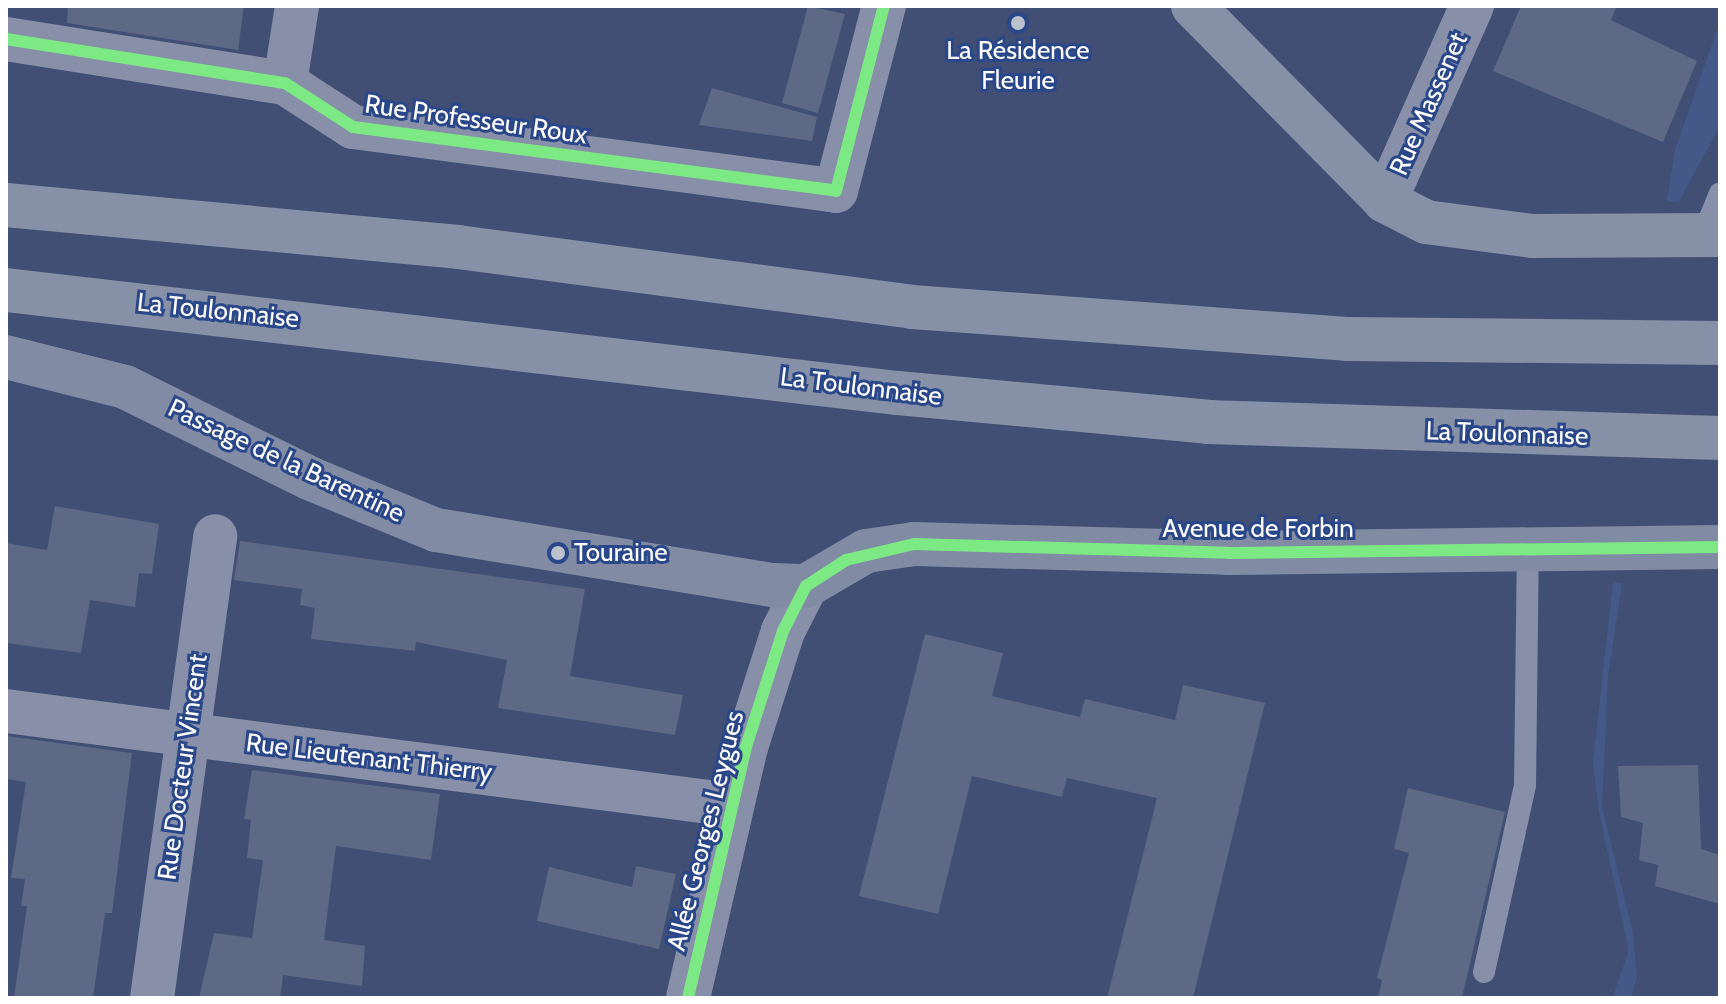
<!DOCTYPE html>
<html>
<head>
<meta charset="utf-8">
<style>
  body { margin:0 }
  #map { position:relative; width:1726px; height:1004px; overflow:hidden; background:#404f73; font-family:Cabin,sans-serif }
  div>[style] { position:absolute }
  [style*='--x'] { left:calc(var(--x)*1px); top:calc(var(--y)*1px); width:calc(var(--w)*1px); rotate:calc(var(--a)*1deg) }
  .water>* { inset:0; background:#455988 }
  .building>* { inset:0; background:#5d6985 }
  .lane>* { height:22px; margin:-11px; padding:0 11px; transform-origin:11px; border-radius:11px; background:#8790a8 }
  .street>* { height:44px; margin:-22px; padding:0 22px; transform-origin:22px; border-radius:22px; background:#8790a8 }
  .secondary>* { height:44px; margin:-22px; padding:0 22px; transform-origin:22px; border-radius:22px; background:#818ba4 }
  .primary>* { height:44px; margin:-22px; padding:0 22px; transform-origin:22px; border-radius:22px; background:#8690a6 }
  .highway>* { height:44px; margin:-22px; padding:0 22px; transform-origin:22px; border-radius:22px; background:#8690a6 }
  .cycleway>* { height:12px; margin:-6px; padding:0 6px; transform-origin:6px; border-radius:6px; background:#7ce984 }
  .dots>* { width:22px; height:22px; translate:-50% -50%; box-sizing:border-box; border:4px solid #2a4789; border-radius:50% }
  span { translate:-50% -50%; white-space:nowrap; text-align:center; line-height:1.15; -webkit-text-stroke:6px #2a4789; paint-order:stroke }
  .poi-label { font-size:26px; color:#fff }
  .left { translate:0 -50%; text-align:left }
  .street-label { font-size:26px; color:#fff }
  .frame { position:absolute; inset:0; border:8px solid #fff; pointer-events:none }
</style>
</head>
<body>
<div id="map">
  <div class="water">
    <div style="clip-path:polygon(1720px 22px,1720px 126px,1678px 203px,1667px 201px,1675px 150px)"></div>
    <div style="clip-path:polygon(1613px 582px,1622px 583px,1608px 676px,1602px 807px,1633px 933px,1637px 976px,1631px 998px,1612px 998px,1629px 951px,1599px 812px,1593px 763px)"></div>
  </div>
  <div class="building">
    <div style="clip-path:polygon(68px 6px,244px 6px,238px 50px,67px 23px)"></div>
    <div style="clip-path:polygon(808px 6px,845px 14px,818px 113px,782px 103px)"></div>
    <div style="clip-path:polygon(1521px 6px,1617px 6px,1611px 20px,1697px 61px,1663px 142px,1493px 71px)"></div>
    <div style="clip-path:polygon(712px 88px,817px 117px,812px 141px,699px 125px)"></div>
    <div style="clip-path:polygon(55px 506px,159px 524px,152px 574px,139px 573px,135px 607px,90px 600px,81px 653px,6px 643px,6px 543px,47px 550px)"></div>
    <div style="clip-path:polygon(240px 541px,585px 589px,570px 676px,683px 695px,675px 735px,498px 708px,507px 660px,416px 642px,415px 651px,311px 639px,315px 608px,300px 605px,302px 589px,234px 580px)"></div>
    <div style="clip-path:polygon(925px 634px,1003px 653px,992px 696px,1080px 717px,1085px 699px,1175px 720px,1183px 685px,1265px 703px,1193px 998px,1107px 998px,1157px 798px,1067px 778px,1062px 797px,972px 776px,938px 914px,859px 896px)"></div>
    <div style="clip-path:polygon(6px 736px,132px 753px,112px 913px,105px 913px,93px 998px,14px 998px,27px 906px,21px 906px,25px 879px,11px 878px,26px 782px,6px 779px)"></div>
    <div style="clip-path:polygon(1698px 765px,1701px 849px,1720px 855px,1720px 904px,1655px 886px,1658px 865px,1639px 860px,1643px 823px,1621px 817px,1618px 766px)"></div>
    <div style="clip-path:polygon(252px 770px,440px 794px,431px 860px,336px 846px,324px 940px,365px 946px,362px 986px,283px 975px,280px 998px,199px 998px,214px 933px,252px 938px,263px 860px,247px 858px,251px 820px,244px 819px)"></div>
    <div style="clip-path:polygon(1408px 788px,1505px 812px,1462px 998px,1378px 998px,1382px 980px,1377px 978px,1409px 853px,1394px 849px)"></div>
    <div style="clip-path:polygon(636px 866px,676px 874px,659px 949px,537px 921px,549px 867px,632px 887px)"></div>
  </div>
  <div class="lane">
    <div style="--x:1703;--y:235;--w:45;--a:-68"></div>
    <div style="--x:1484;--y:972;--w:191;--a:-77.6"></div>
    <div style="--x:1525;--y:785;--w:235;--a:-89.3"></div>
  </div>
  <div class="street">
    <div style="--x:6;--y:39;--w:282;--a:9"></div>
    <div style="--x:285;--y:83;--w:81;--a:32.9"></div>
    <div style="--x:353;--y:127;--w:487;--a:7.5"></div>
    <div style="--x:836;--y:191;--w:191;--a:-75.5"></div>
    <div style="--x:285;--y:83;--w:78;--a:-81.1"></div>
    <div style="--x:1385;--y:201;--w:214;--a:-66"></div>
    <div style="--x:6;--y:711;--w:732;--a:7.38"></div>
    <div style="--x:152;--y:998;--w:466;--a:-82.2"></div>
    <div style="--x:688;--y:998;--w:258;--a:-77"></div>
    <div style="--x:746;--y:747;--w:122;--a:-72.3"></div>
    <div style="--x:783;--y:631;--w:51;--a:-62.9"></div>
  </div>
  <div class="secondary">
    <div style="--x:6;--y:357;--w:123;--a:14.1"></div>
    <div style="--x:125;--y:387;--w:205;--a:26.3"></div>
    <div style="--x:309;--y:478;--w:137;--a:22.3"></div>
    <div style="--x:436;--y:530;--w:341;--a:9.3"></div>
    <div style="--x:773;--y:585;--w:33;--a:2"></div>
    <div style="--x:806;--y:586;--w:69;--a:-30.3"></div>
    <div style="--x:866;--y:551;--w:49;--a:-8.3"></div>
    <div style="--x:914;--y:544;--w:315;--a:1.6"></div>
    <div style="--x:1229;--y:553;--w:491;--a:-0.7"></div>
  </div>
  <div class="primary">
    <div style="--x:1193;--y:6;--w:274;--a:45.4"></div>
    <div style="--x:1385;--y:201;--w:46;--a:27.1"></div>
    <div style="--x:1426;--y:222;--w:108;--a:7.5"></div>
    <div style="--x:1533;--y:236;--w:187;--a:-0.3"></div>
  </div>
  <div class="highway">
    <div style="--x:6;--y:205;--w:454;--a:5.3"></div>
    <div style="--x:458;--y:247;--w:458;--a:7.5"></div>
    <div style="--x:912;--y:307;--w:436;--a:4.2"></div>
    <div style="--x:1347;--y:339;--w:373;--a:0.6"></div>
    <div style="--x:6;--y:290;--w:898;--a:6.59"></div>
    <div style="--x:898;--y:393;--w:311;--a:5.3"></div>
    <div style="--x:1208;--y:422;--w:512;--a:1.79"></div>
  </div>
  <div class="cycleway">
    <div style="--x:6;--y:39;--w:282;--a:9"></div>
    <div style="--x:285;--y:83;--w:81;--a:32.9"></div>
    <div style="--x:353;--y:127;--w:487;--a:7.5"></div>
    <div style="--x:836;--y:191;--w:191;--a:-75.5"></div>
    <div style="--x:688;--y:998;--w:258;--a:-77"></div>
    <div style="--x:746;--y:747;--w:122;--a:-72.3"></div>
    <div style="--x:783;--y:631;--w:51;--a:-62.9"></div>
    <div style="--x:806;--y:586;--w:48;--a:-33"></div>
    <div style="--x:846;--y:560;--w:70;--a:-13.2"></div>
    <div style="--x:914;--y:544;--w:315;--a:1.6"></div>
    <div style="--x:1229;--y:553;--w:491;--a:-0.7"></div>
  </div>
  <div class="dots">
    <div style="left:1018px;top:23px;background:#bcc1ce"></div>
    <div style="left:558px;top:553px;background:#bcc1ce"></div>
  </div>
  <div class="poi-label">
    <span style="left:1018px;top:66px">La Résidence<br>Fleurie</span>
    <span class="left" style="left:574px;top:553px">Touraine</span>
  </div>
  <div class="street-label">
    <span style="left:1429px;top:104px;rotate:-66deg">Rue Massenet</span>
    <span style="left:476px;top:120px;rotate:8deg">Rue Professeur Roux</span>
    <span style="left:218px;top:311px;rotate:6deg">La Toulonnaise</span>
    <span style="left:861px;top:387px;rotate:7deg">La Toulonnaise</span>
    <span style="left:1507px;top:434px;rotate:2deg">La Toulonnaise</span>
    <span style="left:286px;top:461px;rotate:25deg">Passage de la Barentine</span>
    <span style="left:1258px;top:529px">Avenue de Forbin</span>
    <span style="left:369px;top:758px;rotate:7deg">Rue Lieutenant Thierry</span>
    <span style="left:183px;top:767px;rotate:-82deg">Rue Docteur Vincent</span>
    <span style="left:706px;top:831px;rotate:-76deg">Allée Georges Leygues</span>
  </div>
  <div class="frame"></div>
</div>
</body>
</html>
